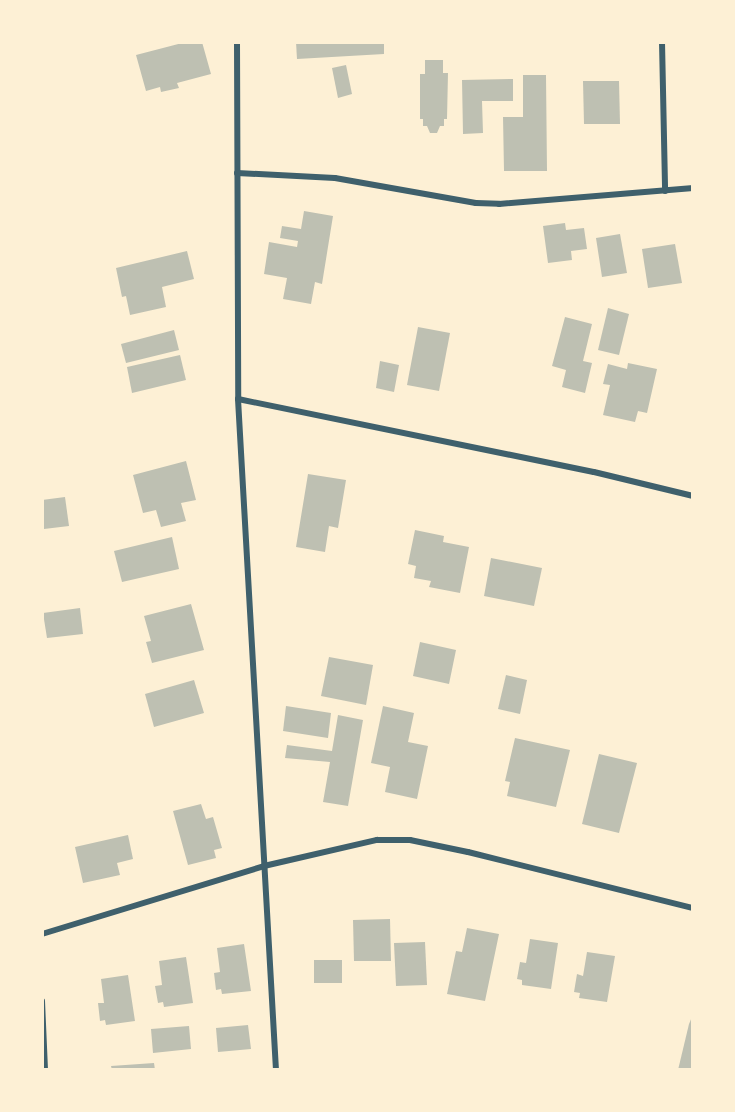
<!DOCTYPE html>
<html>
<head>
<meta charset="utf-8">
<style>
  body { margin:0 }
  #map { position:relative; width:735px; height:1112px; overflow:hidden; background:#fdf0d5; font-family:Cabin,sans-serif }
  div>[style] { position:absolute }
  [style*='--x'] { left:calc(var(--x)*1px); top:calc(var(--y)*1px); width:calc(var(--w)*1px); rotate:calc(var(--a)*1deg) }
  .building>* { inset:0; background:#bec0b2 }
  .minor>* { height:6px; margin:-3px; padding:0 3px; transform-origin:3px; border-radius:3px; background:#3f606c }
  span { translate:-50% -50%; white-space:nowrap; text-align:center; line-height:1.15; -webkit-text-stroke:5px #fdf0d5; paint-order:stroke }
  .frame { position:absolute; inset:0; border:44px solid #fdf0d5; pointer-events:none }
</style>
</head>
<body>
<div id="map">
  <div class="building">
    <div style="clip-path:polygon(186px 42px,202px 42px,211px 74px,177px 83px,179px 88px,161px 92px,160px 87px,146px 91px,136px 55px)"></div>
    <div style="clip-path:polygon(296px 42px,384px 42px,384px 54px,297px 59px)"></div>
    <div style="clip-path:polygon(425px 60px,443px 60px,443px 73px,448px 73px,447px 119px,444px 119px,444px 126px,440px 126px,437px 133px,430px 133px,427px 126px,423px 126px,423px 119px,420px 119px,420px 74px,425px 74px)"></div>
    <div style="clip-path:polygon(346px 65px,352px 94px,338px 98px,332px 68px)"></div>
    <div style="clip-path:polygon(523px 75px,546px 75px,547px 171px,504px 171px,503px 117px,523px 117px)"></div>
    <div style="clip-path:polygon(513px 79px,513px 101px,482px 101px,483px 133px,463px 134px,462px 80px)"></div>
    <div style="clip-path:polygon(583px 81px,619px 81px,620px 124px,584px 124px)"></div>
    <div style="clip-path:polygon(304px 211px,333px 216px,322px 284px,315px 282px,311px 304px,283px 299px,287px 278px,264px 274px,269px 242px,297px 247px,298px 241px,280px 238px,282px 226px,301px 229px)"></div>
    <div style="clip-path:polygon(565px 223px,566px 230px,584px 228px,587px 249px,571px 251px,572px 260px,548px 263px,543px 226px)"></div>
    <div style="clip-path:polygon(620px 234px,627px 273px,602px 277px,596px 238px)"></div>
    <div style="clip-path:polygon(675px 244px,682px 283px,648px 288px,642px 249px)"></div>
    <div style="clip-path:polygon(187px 251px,194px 279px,162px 287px,166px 307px,130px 315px,126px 296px,122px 297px,116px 268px)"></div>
    <div style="clip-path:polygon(608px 308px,629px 314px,619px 355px,598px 350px)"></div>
    <div style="clip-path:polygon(565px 317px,592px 324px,583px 361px,592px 363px,585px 393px,562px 387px,566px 370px,552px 366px)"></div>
    <div style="clip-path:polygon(418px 327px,450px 333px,439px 391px,407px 385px)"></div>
    <div style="clip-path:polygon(174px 330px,179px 350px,126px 363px,121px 344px)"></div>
    <div style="clip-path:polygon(180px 355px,186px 380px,132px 393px,127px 367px)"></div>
    <div style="clip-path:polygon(380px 361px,399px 365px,394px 392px,376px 388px)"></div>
    <div style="clip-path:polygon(628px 363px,657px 369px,647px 413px,638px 411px,635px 422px,603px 415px,610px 385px,603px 384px,608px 364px,627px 369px)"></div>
    <div style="clip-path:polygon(186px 461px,196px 500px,181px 503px,186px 521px,161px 527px,156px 510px,143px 513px,133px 475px)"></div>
    <div style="clip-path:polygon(308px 474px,346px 480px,338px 528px,329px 526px,325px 552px,296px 547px)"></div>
    <div style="clip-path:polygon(65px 497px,69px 526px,44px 529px,42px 500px)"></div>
    <div style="clip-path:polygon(415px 530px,444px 536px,443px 542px,469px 547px,460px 593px,429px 587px,431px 581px,414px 578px,416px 566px,408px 564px)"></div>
    <div style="clip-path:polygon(172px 537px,179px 569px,122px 582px,114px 551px)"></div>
    <div style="clip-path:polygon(491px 558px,542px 568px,534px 606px,484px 596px)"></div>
    <div style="clip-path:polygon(191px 604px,204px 650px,152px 663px,146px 642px,151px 641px,144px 616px)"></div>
    <div style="clip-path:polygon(80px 608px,83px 634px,47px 638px,43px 613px)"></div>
    <div style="clip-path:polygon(420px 642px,456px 650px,449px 684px,413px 676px)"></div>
    <div style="clip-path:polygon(329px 657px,373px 665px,366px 705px,321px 696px)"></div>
    <div style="clip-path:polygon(506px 675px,527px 680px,520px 714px,498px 709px)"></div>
    <div style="clip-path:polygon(194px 680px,204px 713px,154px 727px,145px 694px)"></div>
    <div style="clip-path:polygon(286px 706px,331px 713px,328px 738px,283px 731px)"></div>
    <div style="clip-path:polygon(383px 706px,414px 713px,408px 742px,428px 746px,417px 799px,385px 792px,390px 767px,371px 763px)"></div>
    <div style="clip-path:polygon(338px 715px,363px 720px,348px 806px,323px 802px,330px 762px,285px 758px,287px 745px,332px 751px)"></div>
    <div style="clip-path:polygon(515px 738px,570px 750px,556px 807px,507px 796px,510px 782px,505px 781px)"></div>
    <div style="clip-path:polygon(599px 754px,637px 763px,619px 833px,582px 824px)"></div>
    <div style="clip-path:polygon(201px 804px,206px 819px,213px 817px,222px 848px,214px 850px,216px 858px,188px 865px,173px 811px)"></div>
    <div style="clip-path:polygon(128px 835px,133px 859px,117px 863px,120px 875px,83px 883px,75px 847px)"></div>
    <div style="clip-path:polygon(390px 919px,391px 961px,354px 961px,353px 920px)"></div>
    <div style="clip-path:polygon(467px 928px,499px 934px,485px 1001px,447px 994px,456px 951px,462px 952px)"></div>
    <div style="clip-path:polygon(530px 939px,558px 943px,551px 989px,522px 985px,522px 980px,517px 979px,520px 962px,526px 963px)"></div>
    <div style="clip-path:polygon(425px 942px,427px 985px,396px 986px,394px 943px)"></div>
    <div style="clip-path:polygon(244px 944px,251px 991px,222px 994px,221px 989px,216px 990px,214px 973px,220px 972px,217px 948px)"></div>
    <div style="clip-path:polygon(587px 952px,615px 956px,607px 1002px,579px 998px,580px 993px,574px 992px,577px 974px,583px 976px)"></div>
    <div style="clip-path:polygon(186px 957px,193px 1003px,164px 1007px,163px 1002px,158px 1003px,155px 986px,162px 985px,159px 961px)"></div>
    <div style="clip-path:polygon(314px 960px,342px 960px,342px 983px,314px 983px)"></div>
    <div style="clip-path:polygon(128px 975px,135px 1021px,106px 1025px,105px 1020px,100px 1021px,98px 1003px,104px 1003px,101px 979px)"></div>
    <div style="clip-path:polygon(692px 1017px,693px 1070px,678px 1070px,689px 1024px)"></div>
    <div style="clip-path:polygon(248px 1025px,251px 1049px,218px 1052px,216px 1028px)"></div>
    <div style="clip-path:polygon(189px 1026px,191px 1049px,153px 1053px,151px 1029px)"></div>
    <div style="clip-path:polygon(154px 1063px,155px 1070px,112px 1070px,111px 1066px)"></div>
  </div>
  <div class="minor">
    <div style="--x:237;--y:42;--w:357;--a:89.8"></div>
    <div style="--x:238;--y:399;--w:672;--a:86.76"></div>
    <div style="--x:662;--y:42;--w:149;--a:88.8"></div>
    <div style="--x:237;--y:173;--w:98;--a:2.9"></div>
    <div style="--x:335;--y:178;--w:143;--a:10.1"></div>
    <div style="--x:476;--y:203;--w:23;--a:2"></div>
    <div style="--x:499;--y:204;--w:195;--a:-4.7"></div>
    <div style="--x:238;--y:399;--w:363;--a:11.6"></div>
    <div style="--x:594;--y:472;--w:102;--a:13.6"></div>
    <div style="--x:42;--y:934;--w:232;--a:-17"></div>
    <div style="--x:264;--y:866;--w:116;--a:-13"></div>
    <div style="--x:377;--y:840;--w:33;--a:0"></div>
    <div style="--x:410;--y:840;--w:59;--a:11.7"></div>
    <div style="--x:468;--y:852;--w:232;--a:14"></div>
    <div style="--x:42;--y:1001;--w:69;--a:87.5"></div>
  </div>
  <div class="frame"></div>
</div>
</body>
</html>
